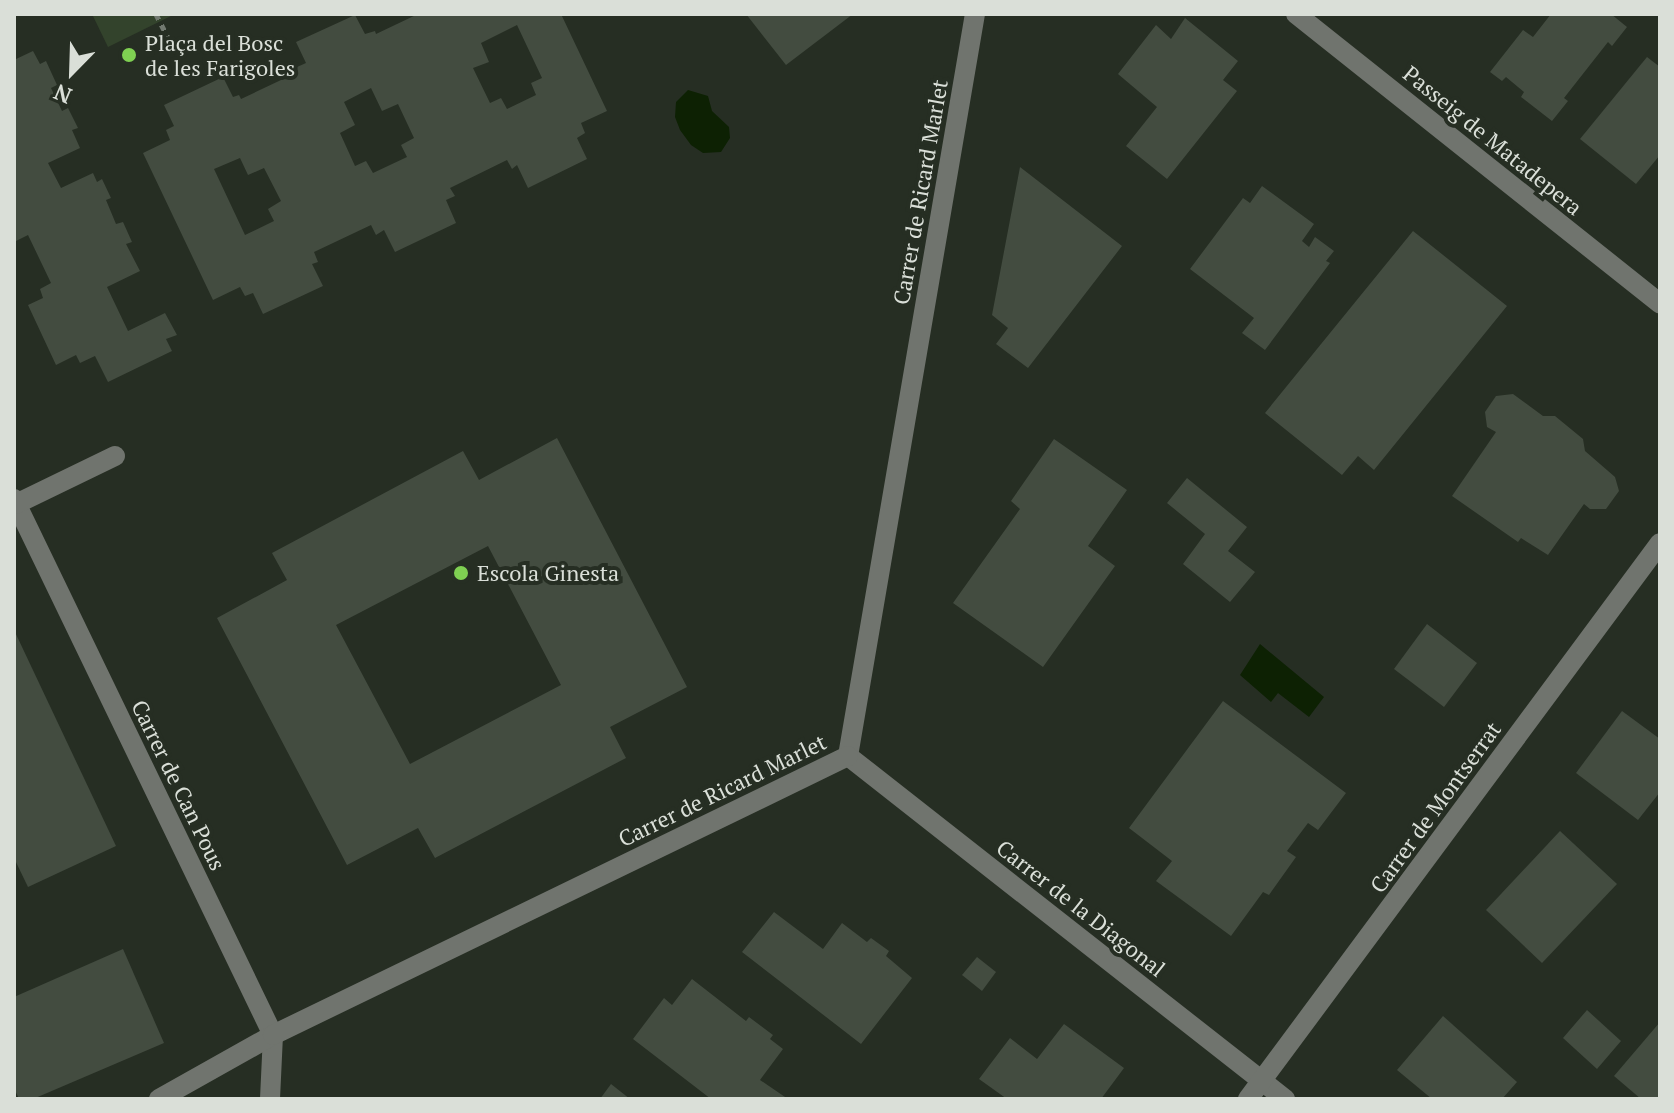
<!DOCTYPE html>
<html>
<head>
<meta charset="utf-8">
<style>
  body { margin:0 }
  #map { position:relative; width:1674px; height:1113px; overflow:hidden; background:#262e23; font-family:"PT Serif",serif }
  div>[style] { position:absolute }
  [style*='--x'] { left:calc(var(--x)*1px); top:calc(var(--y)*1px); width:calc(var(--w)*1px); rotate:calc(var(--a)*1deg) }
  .green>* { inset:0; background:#33432c }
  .water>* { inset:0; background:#0d2103 }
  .building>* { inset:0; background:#434c40 }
  .path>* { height:5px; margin-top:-2.5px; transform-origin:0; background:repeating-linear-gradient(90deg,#727970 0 6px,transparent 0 12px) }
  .minor>* { height:20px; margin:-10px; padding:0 10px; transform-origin:10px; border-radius:10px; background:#70746e }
  .dots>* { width:22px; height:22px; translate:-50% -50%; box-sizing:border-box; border:4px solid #262e23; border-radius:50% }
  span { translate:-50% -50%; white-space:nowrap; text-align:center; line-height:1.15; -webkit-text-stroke:8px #262e23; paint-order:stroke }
  .poi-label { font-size:22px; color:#dadfd8 }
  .left { translate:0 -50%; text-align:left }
  .street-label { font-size:22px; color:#dadfd8 }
  .frame { position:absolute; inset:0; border:16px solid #dadfd8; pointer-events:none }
  .north { position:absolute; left:32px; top:32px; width:80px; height:80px; -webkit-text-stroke:6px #262e23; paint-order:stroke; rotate:203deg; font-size:22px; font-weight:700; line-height:32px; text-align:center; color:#dadfd8 }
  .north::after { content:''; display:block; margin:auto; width:28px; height:36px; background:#dadfd8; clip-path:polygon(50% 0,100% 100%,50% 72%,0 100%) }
</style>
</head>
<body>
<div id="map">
  <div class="green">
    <div style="clip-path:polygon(92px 14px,175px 14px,108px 47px)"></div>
  </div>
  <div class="water">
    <div style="clip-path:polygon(688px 90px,708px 96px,712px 111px,729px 127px,730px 138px,721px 152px,703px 153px,691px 145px,680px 130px,675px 117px,676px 102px)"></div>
    <div style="clip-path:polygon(1260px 644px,1324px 697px,1309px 717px,1278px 693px,1271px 702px,1240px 675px)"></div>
  </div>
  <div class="building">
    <div style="clip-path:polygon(evenodd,418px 14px,561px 14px,607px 111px,581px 123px,585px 133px,577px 138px,587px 159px,528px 188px,517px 165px,512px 169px,507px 160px,450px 188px,455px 196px,446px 200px,456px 223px,395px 252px,384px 230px,376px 235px,371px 225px,314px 252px,318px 262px,312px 264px,323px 286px,263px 314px,253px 293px,245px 296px,240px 287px,213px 300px,143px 153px,170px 140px,166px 130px,174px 126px,164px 105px,223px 77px,233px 97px,239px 95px,241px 99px,298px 72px,297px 67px,306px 63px,296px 42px,355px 15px,365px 34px,375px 31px,376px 34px,418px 14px,517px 25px,542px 78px,531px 83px,536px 95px,507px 109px,501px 98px,490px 103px,473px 68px,489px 62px,481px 43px,517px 25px,418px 14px,371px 88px,382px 111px,398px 104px,414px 138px,401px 145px,407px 157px,373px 173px,366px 161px,355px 166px,340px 133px,355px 125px,344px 102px,371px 88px,418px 14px,240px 158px,248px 175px,264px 168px,281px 201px,268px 209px,274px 221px,245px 235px,214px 169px,240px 158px)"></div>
    <div style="clip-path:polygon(746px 14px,853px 14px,786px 65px)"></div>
    <div style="clip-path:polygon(1551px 14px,1611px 14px,1627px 27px,1612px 46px,1608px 42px,1564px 98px,1568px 101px,1552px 121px,1521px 97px,1524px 92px,1506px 77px,1502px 81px,1490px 72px,1523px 30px,1533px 37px)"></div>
    <div style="clip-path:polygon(1185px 18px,1238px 61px,1223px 80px,1237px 91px,1167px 179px,1126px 146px,1157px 107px,1118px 74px,1156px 25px,1171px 39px)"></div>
    <div style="clip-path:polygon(33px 51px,40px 64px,46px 61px,57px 85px,51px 88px,62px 111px,68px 108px,78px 128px,72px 130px,80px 148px,48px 163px,61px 188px,93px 173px,97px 182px,102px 179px,111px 198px,106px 200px,116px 224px,123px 222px,132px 242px,126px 244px,140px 271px,107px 287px,128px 331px,165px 313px,177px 335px,166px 339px,172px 351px,108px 382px,95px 356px,80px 363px,76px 355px,56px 365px,28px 305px,43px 298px,40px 289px,51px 283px,28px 235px,16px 241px,14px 236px,14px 60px)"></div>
    <div style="clip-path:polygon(1647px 57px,1660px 67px,1660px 155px,1636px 184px,1580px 139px)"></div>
    <div style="clip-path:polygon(1020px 167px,1122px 246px,1028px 368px,996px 344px,1008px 328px,992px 315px)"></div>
    <div style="clip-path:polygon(1262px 186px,1314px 224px,1302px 241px,1309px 247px,1315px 237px,1334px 251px,1326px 261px,1330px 263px,1265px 350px,1242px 333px,1254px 318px,1190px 269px,1243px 198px,1250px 203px)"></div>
    <div style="clip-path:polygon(1413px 231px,1507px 306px,1374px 470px,1358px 456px,1342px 475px,1265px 413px)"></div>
    <div style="clip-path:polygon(1513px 394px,1543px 416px,1555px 416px,1583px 439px,1585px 451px,1615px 477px,1619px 491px,1606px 509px,1590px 509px,1584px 504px,1548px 555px,1521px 538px,1518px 542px,1452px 496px,1496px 432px,1487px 427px,1485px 412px,1496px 396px)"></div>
    <div style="clip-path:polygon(evenodd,557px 438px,687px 687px,610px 727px,626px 758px,435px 858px,418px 828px,347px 865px,217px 618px,287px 580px,272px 553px,463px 451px,479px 480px,557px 438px,488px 546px,561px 685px,410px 764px,336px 625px,488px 546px)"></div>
    <div style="clip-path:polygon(1054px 439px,1127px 490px,1088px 546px,1115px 566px,1043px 667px,953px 603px,1020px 509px,1011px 501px)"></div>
    <div style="clip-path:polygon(1187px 478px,1247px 527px,1228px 551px,1255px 572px,1230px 602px,1183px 564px,1205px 534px,1167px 503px)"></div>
    <div style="clip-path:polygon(1427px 624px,1477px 663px,1444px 707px,1394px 669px)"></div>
    <div style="clip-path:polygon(14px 630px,116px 846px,28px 887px,14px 858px)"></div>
    <div style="clip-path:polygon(1223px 701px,1346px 793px,1318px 830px,1308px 823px,1287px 851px,1296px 857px,1269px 895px,1263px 892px,1231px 936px,1156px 881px,1172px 861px,1129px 828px)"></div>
    <div style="clip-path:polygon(1622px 711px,1660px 739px,1660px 792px,1638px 820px,1576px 773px)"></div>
    <div style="clip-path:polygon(1560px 831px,1617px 884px,1542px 963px,1486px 910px)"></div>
    <div style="clip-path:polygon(774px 912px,823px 949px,842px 923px,867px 942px,871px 938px,889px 951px,886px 956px,912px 978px,861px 1044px,742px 952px)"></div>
    <div style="clip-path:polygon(123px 949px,164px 1043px,33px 1099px,19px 1099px,14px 1088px,14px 997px)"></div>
    <div style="clip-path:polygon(977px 957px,996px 972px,982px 991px,962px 975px)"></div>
    <div style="clip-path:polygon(692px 979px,746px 1021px,749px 1017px,773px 1035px,770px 1039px,783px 1049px,760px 1080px,788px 1099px,711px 1099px,633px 1039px,664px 998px,672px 1005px)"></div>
    <div style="clip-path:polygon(1587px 1010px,1621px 1041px,1597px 1069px,1563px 1038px)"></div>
    <div style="clip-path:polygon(1443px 1016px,1517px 1082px,1502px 1099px,1432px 1099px,1397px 1070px)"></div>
    <div style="clip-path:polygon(1660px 1022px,1660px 1099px,1641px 1099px,1614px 1076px)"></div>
    <div style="clip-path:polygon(1064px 1024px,1124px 1068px,1101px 1099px,1007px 1099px,979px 1079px,1010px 1038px,1037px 1059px)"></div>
    <div style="clip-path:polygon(611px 1084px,630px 1099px,600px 1099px)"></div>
  </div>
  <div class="path">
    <div style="--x:156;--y:14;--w:39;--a:63"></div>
  </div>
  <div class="minor">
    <div style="--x:1296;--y:14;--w:465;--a:38.5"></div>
    <div style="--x:14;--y:499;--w:595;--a:64.21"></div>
    <div style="--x:273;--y:1035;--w:64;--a:92.7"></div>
    <div style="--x:16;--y:504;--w:110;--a:-25.9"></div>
    <div style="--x:848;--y:756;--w:753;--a:-80.29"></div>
    <div style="--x:848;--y:756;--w:556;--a:38.13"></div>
    <div style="--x:159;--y:1099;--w:131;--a:-29.3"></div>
    <div style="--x:273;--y:1035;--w:639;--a:-25.88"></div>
    <div style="--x:1248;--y:1099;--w:692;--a:-53.46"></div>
  </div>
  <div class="dots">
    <div style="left:129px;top:55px;background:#7fd052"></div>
    <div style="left:461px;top:573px;background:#7fd052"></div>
  </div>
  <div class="poi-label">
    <span class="left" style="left:145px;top:55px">Plaça del Bosc<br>de les Farigoles</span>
    <span class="left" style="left:477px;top:573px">Escola Ginesta</span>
  </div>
  <div class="street-label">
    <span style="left:1493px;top:140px;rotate:39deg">Passeig de Matadepera</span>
    <span style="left:920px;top:192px;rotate:-80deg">Carrer de Ricard Marlet</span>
    <span style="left:179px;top:785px;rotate:64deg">Carrer de Can Pous</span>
    <span style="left:722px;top:790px;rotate:-26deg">Carrer de Ricard Marlet</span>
    <span style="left:1435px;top:807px;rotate:-54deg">Carrer de Montserrat</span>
    <span style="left:1081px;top:908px;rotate:38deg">Carrer de la Diagonal</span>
  </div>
  <div class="frame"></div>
  <div class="north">N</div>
</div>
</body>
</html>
